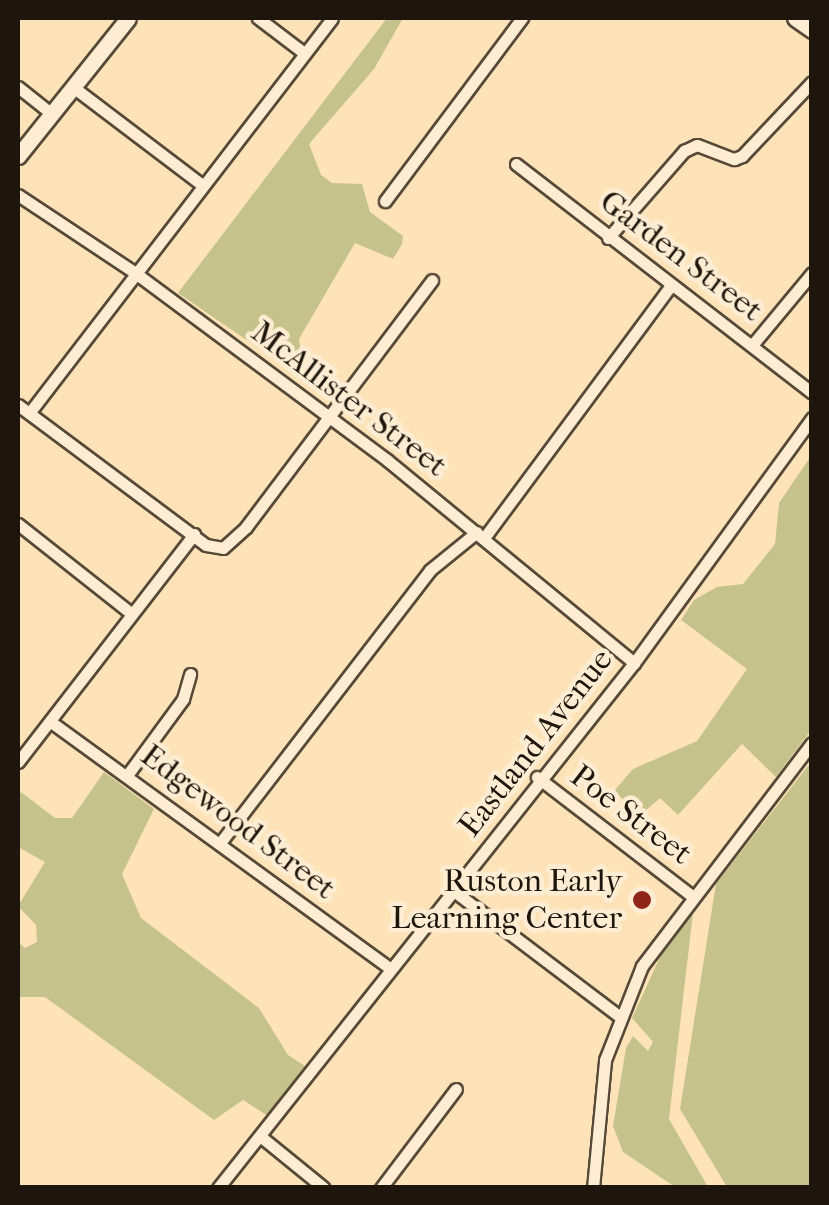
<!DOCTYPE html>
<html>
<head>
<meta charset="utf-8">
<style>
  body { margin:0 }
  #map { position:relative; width:829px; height:1205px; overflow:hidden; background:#fee3b9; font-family:"IM FELL French Canon",serif }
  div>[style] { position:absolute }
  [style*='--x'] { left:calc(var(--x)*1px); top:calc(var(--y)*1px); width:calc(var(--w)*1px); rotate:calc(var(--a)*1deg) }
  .green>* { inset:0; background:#c6c28b }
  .roads { filter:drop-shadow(2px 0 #564937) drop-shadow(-2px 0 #564937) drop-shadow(0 2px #564937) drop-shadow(0 -2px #564937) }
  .minor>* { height:11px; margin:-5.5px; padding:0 5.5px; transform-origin:5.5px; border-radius:5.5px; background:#feedd2 }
  .secondary>* { height:15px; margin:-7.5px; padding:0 7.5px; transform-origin:7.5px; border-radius:7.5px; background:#feedd2 }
  .dots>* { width:28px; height:28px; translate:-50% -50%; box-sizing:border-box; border:5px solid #feedd2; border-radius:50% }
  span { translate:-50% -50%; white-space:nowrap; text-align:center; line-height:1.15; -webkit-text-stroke:9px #feedd2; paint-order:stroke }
  .street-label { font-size:32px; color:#1e160c }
  .poi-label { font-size:32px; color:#1e160c }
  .right { translate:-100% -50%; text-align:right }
  .frame { position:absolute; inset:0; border:20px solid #1e160c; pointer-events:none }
</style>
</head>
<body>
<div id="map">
  <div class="green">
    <div style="clip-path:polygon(387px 18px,403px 18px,374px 69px,309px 144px,321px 175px,332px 183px,362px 184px,370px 212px,403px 236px,402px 244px,393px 259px,355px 243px,299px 339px,304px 375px,296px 374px,178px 293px)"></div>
    <div style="clip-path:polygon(811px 456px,811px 730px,776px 777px,742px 744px,678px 815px,660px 798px,637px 818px,615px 790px,633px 769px,697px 741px,747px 669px,681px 620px,694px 600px,717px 587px,743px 584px,775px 544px,779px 503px)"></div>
    <div style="clip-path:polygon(811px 762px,811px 1187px,727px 1187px,680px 1109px,716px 884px)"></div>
    <div style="clip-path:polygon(104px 772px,154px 809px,122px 874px,141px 918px,259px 1008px,288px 1055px,305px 1066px,268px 1116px,243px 1100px,214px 1120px,45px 997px,18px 997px,18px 942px,25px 948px,37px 942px,36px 925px,18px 906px,45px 862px,18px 847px,18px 796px,21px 792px,55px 818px,72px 818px)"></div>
    <div style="clip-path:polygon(693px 913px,669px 1119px,708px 1187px,675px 1187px,623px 1152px,613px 1126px,626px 1048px,633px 1036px,648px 1051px,653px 1042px,632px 1018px,661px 955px)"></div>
  </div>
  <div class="roads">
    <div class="minor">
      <div style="--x:258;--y:18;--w:58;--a:37.3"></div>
      <div style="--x:18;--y:87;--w:43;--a:38.5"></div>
      <div style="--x:73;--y:87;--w:162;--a:37.2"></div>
      <div style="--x:516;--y:164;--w:374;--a:37.7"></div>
      <div style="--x:18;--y:195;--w:139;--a:33.6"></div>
      <div style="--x:134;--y:272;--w:315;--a:36.6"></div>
      <div style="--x:387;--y:460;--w:320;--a:39.4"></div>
      <div style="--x:385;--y:201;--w:229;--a:-53.2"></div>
      <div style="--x:608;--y:238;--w:116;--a:-48.9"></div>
      <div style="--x:684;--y:151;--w:14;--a:-25"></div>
      <div style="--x:697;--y:145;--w:40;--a:21"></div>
      <div style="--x:734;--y:159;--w:9;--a:-21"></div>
      <div style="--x:742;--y:156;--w:102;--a:-46.6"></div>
      <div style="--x:753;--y:344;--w:92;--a:-50.3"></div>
      <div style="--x:18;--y:405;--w:234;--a:36.7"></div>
      <div style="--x:206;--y:545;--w:17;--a:10"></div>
      <div style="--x:223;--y:548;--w:31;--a:-42"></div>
      <div style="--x:246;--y:527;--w:309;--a:-53"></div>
      <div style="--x:30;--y:412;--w:496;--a:-52.5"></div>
      <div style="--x:18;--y:524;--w:145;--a:38.3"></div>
      <div style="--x:484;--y:538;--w:312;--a:-53.5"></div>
      <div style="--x:51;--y:722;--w:420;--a:36"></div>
      <div style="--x:18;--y:762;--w:288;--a:-52.3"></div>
      <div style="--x:128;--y:774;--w:93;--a:-53.7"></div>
      <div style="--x:183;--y:699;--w:26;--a:-74"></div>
      <div style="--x:537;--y:777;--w:195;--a:37.5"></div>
      <div style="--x:220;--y:843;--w:344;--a:-52.4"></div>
      <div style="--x:430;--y:570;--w:60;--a:-39"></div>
      <div style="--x:455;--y:892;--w:206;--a:37.1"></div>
      <div style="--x:260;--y:1136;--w:82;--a:39.1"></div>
      <div style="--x:218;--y:1188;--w:670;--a:-51.61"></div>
      <div style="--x:634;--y:663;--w:303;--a:-54"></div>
      <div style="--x:381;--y:1188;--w:124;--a:-52.9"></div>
      <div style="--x:593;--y:1188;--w:129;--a:-84.6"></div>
      <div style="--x:605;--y:1060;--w:101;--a:-68.5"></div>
      <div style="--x:642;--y:966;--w:280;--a:-52.7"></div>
    </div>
    <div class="secondary">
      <div style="--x:795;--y:18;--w:21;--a:35"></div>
      <div style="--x:18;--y:156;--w:176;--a:-51.4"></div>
    </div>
  </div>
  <div class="dots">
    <div style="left:642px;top:900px;background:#8f2418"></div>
  </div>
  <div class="street-label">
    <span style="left:681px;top:256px;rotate:37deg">Garden Street</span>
    <span style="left:349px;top:399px;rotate:37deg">McAllister Street</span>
    <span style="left:536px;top:743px;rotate:-52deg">Eastland Avenue</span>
    <span style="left:631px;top:815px;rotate:37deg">Poe Street</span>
    <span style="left:238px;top:822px;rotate:37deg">Edgewood Street</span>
  </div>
  <div class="poi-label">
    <span class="right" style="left:622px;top:900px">Ruston Early<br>Learning Center</span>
  </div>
  <div class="frame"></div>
</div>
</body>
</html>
